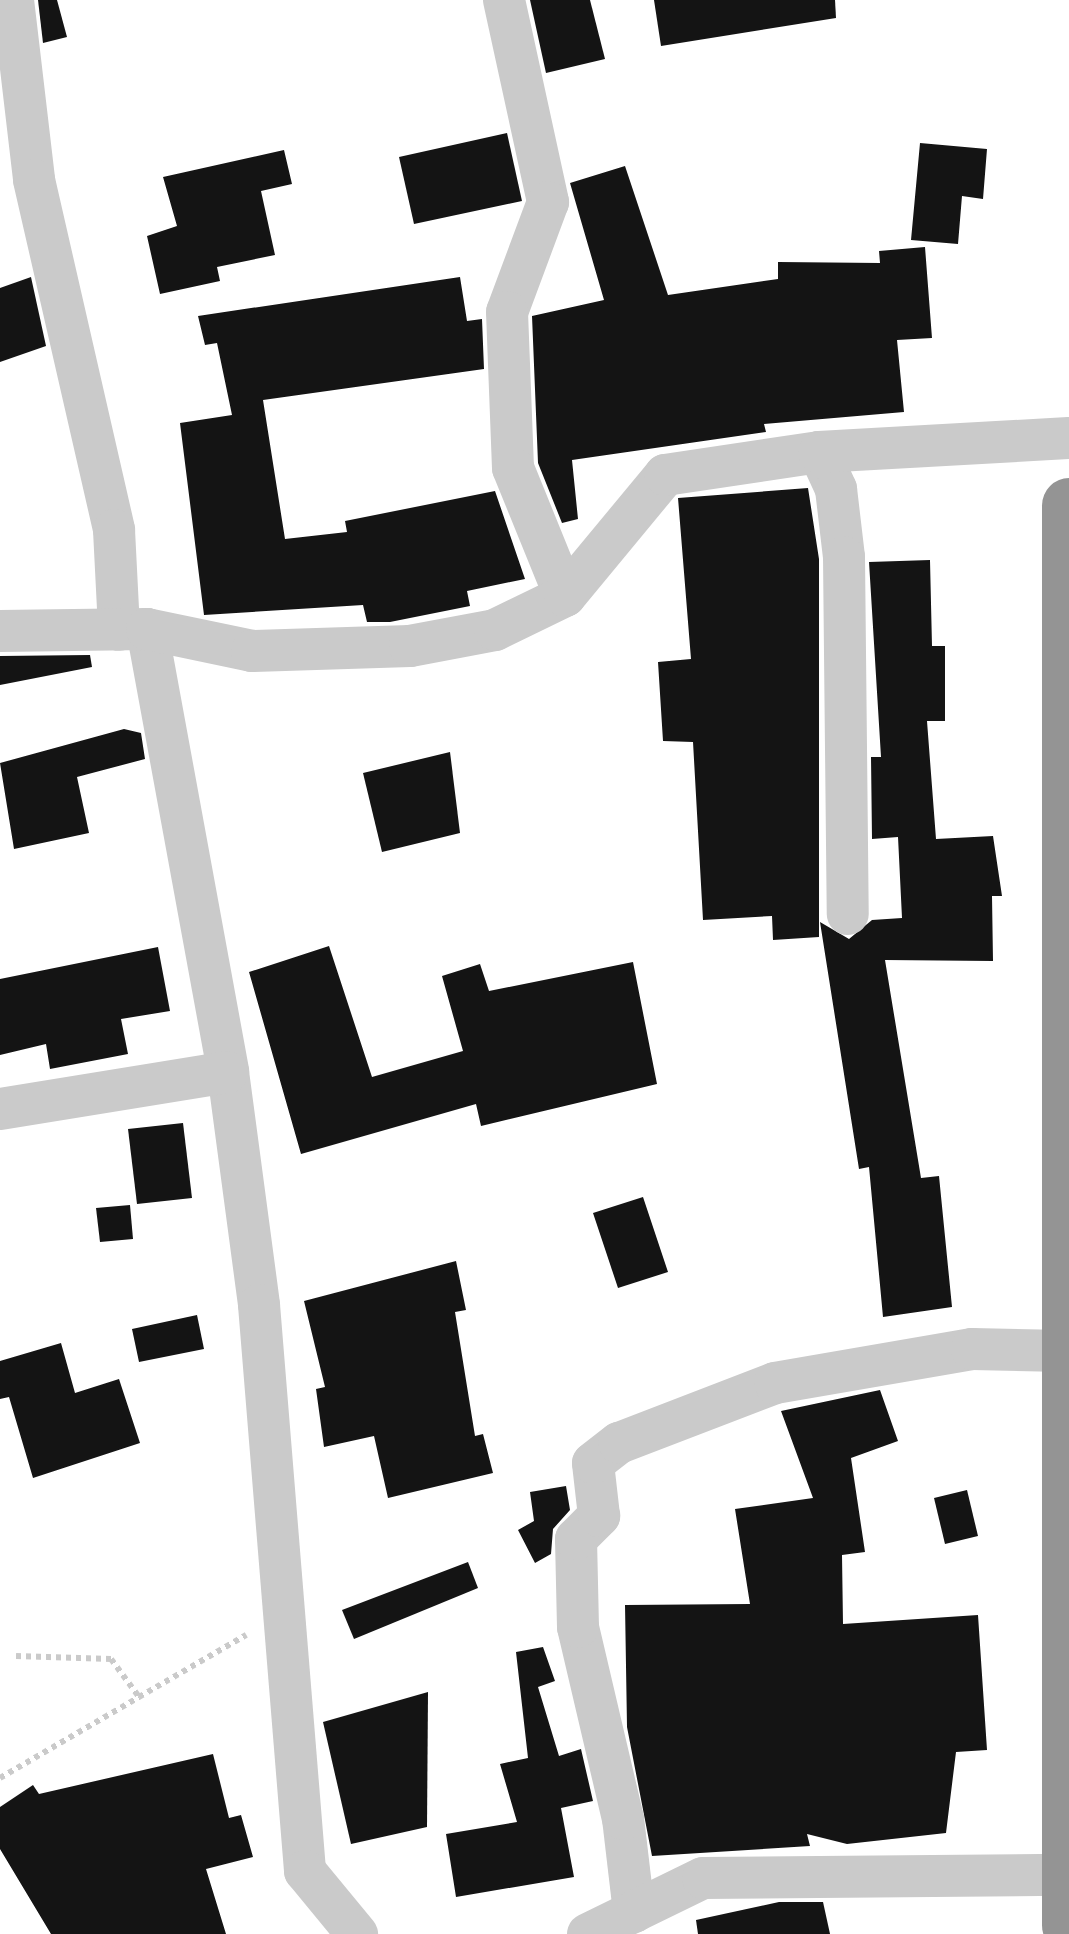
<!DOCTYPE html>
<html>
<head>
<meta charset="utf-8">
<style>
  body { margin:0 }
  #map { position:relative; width:1069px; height:1934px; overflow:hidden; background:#fff; font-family:Lato,sans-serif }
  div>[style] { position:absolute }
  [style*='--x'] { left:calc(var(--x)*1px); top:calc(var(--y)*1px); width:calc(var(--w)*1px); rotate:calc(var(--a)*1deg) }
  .building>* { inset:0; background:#141414 }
  .path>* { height:6px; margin-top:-3px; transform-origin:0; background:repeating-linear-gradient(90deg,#cacaca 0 5px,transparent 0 10px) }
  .street>* { height:42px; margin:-21px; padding:0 21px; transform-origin:21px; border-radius:21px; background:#cacaca }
  .highway>* { height:55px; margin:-27.5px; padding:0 27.5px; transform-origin:27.5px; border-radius:27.5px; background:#949494 }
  span { translate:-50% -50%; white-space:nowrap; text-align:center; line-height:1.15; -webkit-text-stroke:10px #fff; paint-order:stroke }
</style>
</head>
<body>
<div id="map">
  <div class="building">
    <div style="clip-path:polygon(38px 0,57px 0,67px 37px,43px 43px)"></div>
    <div style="clip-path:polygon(530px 0,590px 0,605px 59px,546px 73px)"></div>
    <div style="clip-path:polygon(654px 0,835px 0,836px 18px,661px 46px)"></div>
    <div style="clip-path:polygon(507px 133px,522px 201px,414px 224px,399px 157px)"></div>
    <div style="clip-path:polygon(920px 143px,987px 149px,983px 199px,962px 196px,958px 244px,911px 240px)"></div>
    <div style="clip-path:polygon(284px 150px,292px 184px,261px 191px,275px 255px,217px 267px,220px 281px,160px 294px,147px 236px,177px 226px,163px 177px)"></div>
    <div style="clip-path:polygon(625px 166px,668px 295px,778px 279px,778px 262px,880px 263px,879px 251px,925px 247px,932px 338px,897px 340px,904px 412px,764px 424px,766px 432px,572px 460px,578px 519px,562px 523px,538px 463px,532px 316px,604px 300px,570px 183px)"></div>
    <div style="clip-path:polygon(31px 277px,46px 346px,0 362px,0 288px)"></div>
    <div style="clip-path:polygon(460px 277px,467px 321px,482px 319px,484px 369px,263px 400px,285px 539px,347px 532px,345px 521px,495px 491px,525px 579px,467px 591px,470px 606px,390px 622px,367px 622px,363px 605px,204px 615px,180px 423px,232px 415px,217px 343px,205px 345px,198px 316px)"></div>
    <div style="clip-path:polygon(808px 488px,819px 559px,819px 937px,773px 940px,772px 916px,703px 920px,693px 742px,663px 741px,658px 662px,691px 659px,678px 498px)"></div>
    <div style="clip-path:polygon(930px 560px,932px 646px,945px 646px,945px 721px,927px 721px,936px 839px,993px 836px,1002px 896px,992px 896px,993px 961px,885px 960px,921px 1178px,939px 1176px,952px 1307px,883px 1317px,869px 1167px,859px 1169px,820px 922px,849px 939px,872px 920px,902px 918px,898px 837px,872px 839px,871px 757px,881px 757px,869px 562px)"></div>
    <div style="clip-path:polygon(90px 655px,92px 667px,0 685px,0 656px)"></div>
    <div style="clip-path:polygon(124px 729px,141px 733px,145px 759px,77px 777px,89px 833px,14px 849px,0 763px)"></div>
    <div style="clip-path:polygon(450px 752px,460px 833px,382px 852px,363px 773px)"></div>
    <div style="clip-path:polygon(329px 946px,372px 1077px,463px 1051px,442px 976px,480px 964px,489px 991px,633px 962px,657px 1084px,481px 1126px,476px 1104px,301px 1154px,249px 972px)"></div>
    <div style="clip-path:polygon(158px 947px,170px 1011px,121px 1019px,128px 1054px,50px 1069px,46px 1044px,0 1055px,0 979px)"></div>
    <div style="clip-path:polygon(183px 1123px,192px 1198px,137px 1204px,128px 1129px)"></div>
    <div style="clip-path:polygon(643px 1197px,668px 1272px,618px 1288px,593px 1213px)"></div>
    <div style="clip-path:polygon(130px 1205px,133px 1239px,100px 1242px,96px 1208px)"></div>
    <div style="clip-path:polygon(456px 1261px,466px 1310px,455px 1312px,475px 1436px,483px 1434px,493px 1473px,388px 1498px,374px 1436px,324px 1447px,316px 1389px,325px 1387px,304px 1301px)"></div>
    <div style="clip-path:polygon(197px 1315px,204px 1349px,139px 1362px,132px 1329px)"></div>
    <div style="clip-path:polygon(61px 1343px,75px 1393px,119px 1379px,140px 1443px,33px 1478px,9px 1397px,0 1399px,0 1361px)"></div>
    <div style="clip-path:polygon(880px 1390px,898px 1441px,851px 1458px,865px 1552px,842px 1555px,843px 1624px,978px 1615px,987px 1750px,956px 1752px,946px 1833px,847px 1844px,807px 1834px,810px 1846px,652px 1856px,627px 1727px,625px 1605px,750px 1604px,735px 1509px,813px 1498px,781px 1411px)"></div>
    <div style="clip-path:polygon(566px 1486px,570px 1510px,553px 1529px,551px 1554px,535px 1563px,518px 1530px,534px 1521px,530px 1492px)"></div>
    <div style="clip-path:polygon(967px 1490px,978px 1536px,945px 1544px,934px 1498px)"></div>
    <div style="clip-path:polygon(468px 1562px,478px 1588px,354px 1639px,342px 1610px)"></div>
    <div style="clip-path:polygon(543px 1647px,555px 1681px,538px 1687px,559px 1756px,581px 1749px,593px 1801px,561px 1808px,574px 1877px,456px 1897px,446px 1834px,517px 1822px,500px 1764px,528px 1758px,516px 1652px)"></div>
    <div style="clip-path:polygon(428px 1692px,427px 1827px,351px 1844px,323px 1722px)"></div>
    <div style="clip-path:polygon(213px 1754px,229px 1818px,241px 1815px,253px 1857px,206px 1869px,226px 1934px,51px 1934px,0 1849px,0 1807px,33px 1785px,39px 1794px)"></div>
    <div style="clip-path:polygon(779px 1902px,823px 1902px,830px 1934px,698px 1934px,696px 1920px)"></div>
  </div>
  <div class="path">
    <div style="--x:16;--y:1656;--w:95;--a:1.8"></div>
    <div style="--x:111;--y:1659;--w:47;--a:53.6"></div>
    <div style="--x:139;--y:1697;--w:124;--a:-30.1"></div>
    <div style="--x:0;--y:1778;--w:161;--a:-30.2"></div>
  </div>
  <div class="street">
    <div style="--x:13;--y:0;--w:181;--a:83.3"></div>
    <div style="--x:34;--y:180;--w:359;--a:77.1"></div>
    <div style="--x:114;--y:530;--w:100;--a:87.1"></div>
    <div style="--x:504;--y:0;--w:207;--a:77.7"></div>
    <div style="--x:548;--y:202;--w:117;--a:110.4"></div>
    <div style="--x:507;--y:312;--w:156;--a:87.8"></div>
    <div style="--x:513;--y:468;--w:138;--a:67.9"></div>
    <div style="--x:819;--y:452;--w:41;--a:65.3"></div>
    <div style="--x:836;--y:489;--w:68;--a:83.3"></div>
    <div style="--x:844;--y:557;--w:357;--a:89.4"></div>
    <div style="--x:147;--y:629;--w:450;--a:79.6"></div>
    <div style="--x:228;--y:1072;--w:235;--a:82.4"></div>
    <div style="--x:259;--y:1305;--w:568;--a:85.35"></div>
    <div style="--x:305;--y:1871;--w:82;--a:50.5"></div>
    <div style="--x:0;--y:631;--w:147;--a:-0.8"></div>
    <div style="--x:147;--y:629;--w:107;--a:11.8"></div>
    <div style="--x:252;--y:651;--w:158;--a:-1.8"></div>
    <div style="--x:410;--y:646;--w:86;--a:-10.7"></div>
    <div style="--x:495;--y:630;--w:78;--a:-25.9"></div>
    <div style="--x:565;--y:596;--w:157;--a:-50.4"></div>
    <div style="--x:665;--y:475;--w:156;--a:-8.5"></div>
    <div style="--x:819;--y:452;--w:250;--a:-3.2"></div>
    <div style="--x:0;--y:1109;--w:231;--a:-9.2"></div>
    <div style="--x:634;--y:1912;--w:94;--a:-96.7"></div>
    <div style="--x:623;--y:1819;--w:197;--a:-103.2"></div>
    <div style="--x:578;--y:1627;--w:88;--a:-91.3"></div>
    <div style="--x:576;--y:1539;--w:33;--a:-45"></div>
    <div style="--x:599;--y:1516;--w:53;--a:-96.5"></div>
    <div style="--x:593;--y:1463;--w:33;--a:-38"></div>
    <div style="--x:619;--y:1443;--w:167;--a:-21"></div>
    <div style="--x:775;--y:1383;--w:200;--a:-9.8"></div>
    <div style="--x:972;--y:1349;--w:92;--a:1.2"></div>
    <div style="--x:588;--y:1934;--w:128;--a:-26"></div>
    <div style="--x:703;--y:1878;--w:361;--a:-0.5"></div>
  </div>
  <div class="highway">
    <div style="--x:1069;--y:505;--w:1420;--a:90"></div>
  </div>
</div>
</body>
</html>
